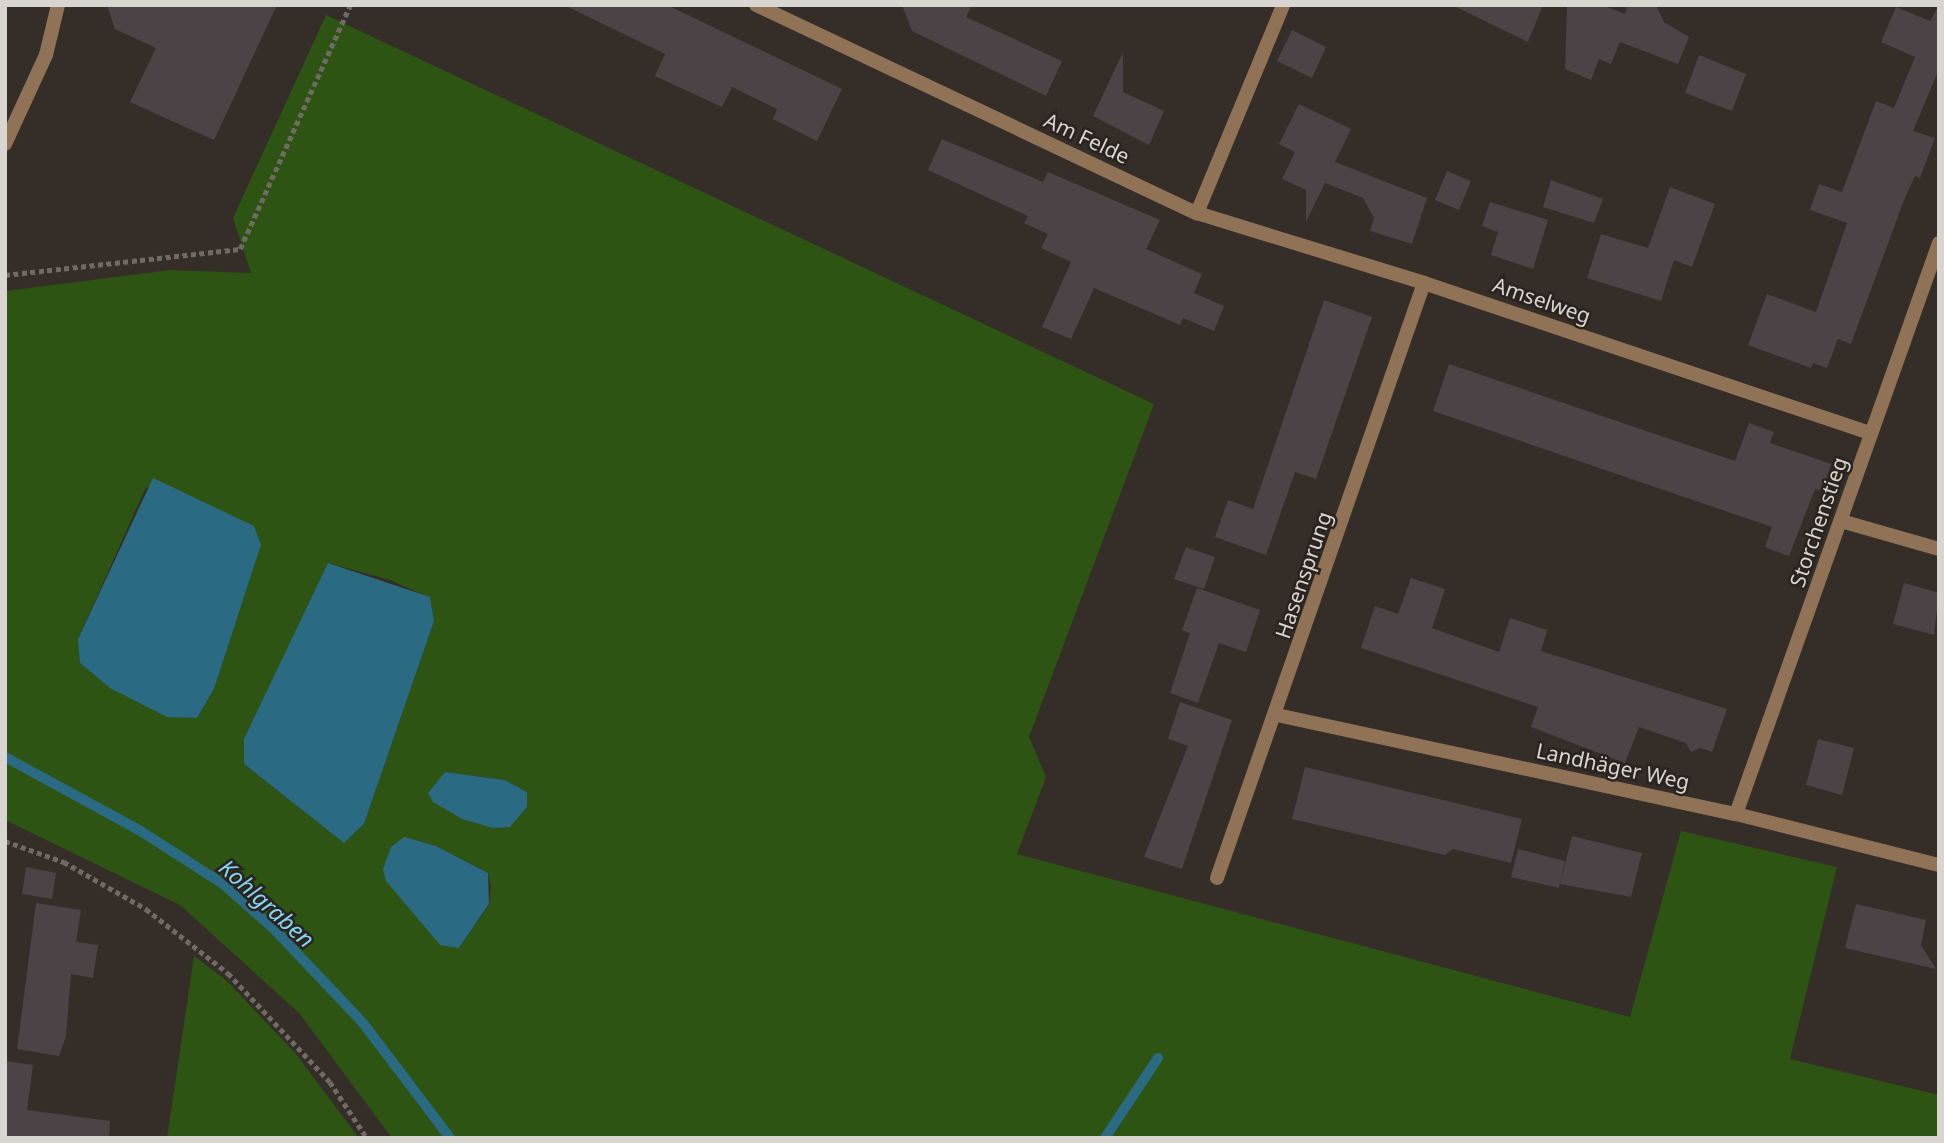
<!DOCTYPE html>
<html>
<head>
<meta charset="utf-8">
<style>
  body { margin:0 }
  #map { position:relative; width:1944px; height:1143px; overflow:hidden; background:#342d28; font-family:"Noto Sans",sans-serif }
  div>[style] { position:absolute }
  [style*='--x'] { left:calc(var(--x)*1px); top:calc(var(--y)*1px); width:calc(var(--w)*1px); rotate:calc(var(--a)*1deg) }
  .green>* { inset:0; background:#2d5413 }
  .water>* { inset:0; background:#2a6a82 }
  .stream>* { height:10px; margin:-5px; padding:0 5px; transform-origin:5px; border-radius:5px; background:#2a6a82 }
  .building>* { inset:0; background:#4c4346 }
  .path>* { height:4.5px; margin-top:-2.25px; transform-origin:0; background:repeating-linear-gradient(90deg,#706a65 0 5px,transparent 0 8.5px) }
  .street>* { height:14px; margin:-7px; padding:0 7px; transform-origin:7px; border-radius:7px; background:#907256 }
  span { translate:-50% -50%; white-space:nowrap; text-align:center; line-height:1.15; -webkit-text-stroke:5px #2a231f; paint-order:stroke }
  .street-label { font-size:21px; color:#d9d5d1 }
  .water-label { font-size:23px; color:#83d5f6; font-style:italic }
  .frame { position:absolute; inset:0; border:7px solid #d9d5d1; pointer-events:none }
</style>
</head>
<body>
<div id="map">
  <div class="green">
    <div style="clip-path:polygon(evenodd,326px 15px,1154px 404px,1029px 737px,1046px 777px,1017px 854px,1630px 1017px,1681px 831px,1837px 867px,1790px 1059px,1939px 1095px,1939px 1138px,392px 1138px,299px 1013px,180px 905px,5px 820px,5px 291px,171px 270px,251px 273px,233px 218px,326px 15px,146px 487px,261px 545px,214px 689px,197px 718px,81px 663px,78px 639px,146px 487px,326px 15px,328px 563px,390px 580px,430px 598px,434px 621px,364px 824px,344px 843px,244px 764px,328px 563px,326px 15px,444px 772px,505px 780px,527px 792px,527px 807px,510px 826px,493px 828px,444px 772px,326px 15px,436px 846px,488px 873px,491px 886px,489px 905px,459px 948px,436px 846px)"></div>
    <div style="clip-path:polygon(194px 956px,226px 980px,296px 1054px,359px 1138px,167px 1138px)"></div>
  </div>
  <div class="water">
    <div style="clip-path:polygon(153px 478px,254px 526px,261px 545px,214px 689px,197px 718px,167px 717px,110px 688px,80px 663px,78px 639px)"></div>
    <div style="clip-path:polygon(328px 563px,430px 597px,434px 621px,364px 824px,344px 843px,244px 764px,244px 739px)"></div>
    <div style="clip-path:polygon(445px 772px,505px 780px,527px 792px,527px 807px,510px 827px,493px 828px,462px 819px,433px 802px,428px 793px)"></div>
    <div style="clip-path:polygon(404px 837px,436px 846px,488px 873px,489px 904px,459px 948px,440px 945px,386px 881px,383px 869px,391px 847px)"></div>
  </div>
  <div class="stream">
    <div style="--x:5;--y:757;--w:153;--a:28.6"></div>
    <div style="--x:139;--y:830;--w:100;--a:32.7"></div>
    <div style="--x:223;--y:884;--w:65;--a:41.3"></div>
    <div style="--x:272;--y:927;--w:132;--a:46.5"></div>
    <div style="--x:363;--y:1023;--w:144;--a:52.9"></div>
    <div style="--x:1105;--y:1138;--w:96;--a:-56.5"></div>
  </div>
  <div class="building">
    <div style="clip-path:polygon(107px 5px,277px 5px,214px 140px,130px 102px,156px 48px,115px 29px)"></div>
    <div style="clip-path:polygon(564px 5px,667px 5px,842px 89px,817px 141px,773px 119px,777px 109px,732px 87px,722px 107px,655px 76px,665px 54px)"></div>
    <div style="clip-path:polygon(902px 5px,972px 5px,966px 17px,1062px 61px,1046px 96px,912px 31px)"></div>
    <div style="clip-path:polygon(1452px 5px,1543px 5px,1528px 42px)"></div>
    <div style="clip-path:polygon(1567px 5px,1602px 5px,1625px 14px,1628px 5px,1656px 5px,1664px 22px,1689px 37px,1678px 64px,1620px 42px,1611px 64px,1599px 59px,1591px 80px,1565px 69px)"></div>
    <div style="clip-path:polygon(1939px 5px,1939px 69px,1913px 131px,1935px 138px,1920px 178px,1915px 176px,1904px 200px,1851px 344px,1838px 339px,1827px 368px,1813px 363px,1811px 368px,1748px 345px,1767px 294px,1816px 312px,1847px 223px,1810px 210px,1819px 184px,1842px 192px,1876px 101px,1894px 108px,1915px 57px,1881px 42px,1896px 7px,1930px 21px)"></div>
    <div style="clip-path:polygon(1292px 30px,1326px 47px,1312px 78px,1277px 61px)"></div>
    <div style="clip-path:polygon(1123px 52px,1123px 92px,1164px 111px,1149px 145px,1093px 116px)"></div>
    <div style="clip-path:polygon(1699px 55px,1746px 74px,1732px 111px,1685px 93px)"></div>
    <div style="clip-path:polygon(1299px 104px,1351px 129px,1335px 162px,1427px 198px,1412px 244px,1370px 231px,1374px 218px,1363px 198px,1325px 183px,1306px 222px,1306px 190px,1282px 179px,1295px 152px,1279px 144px)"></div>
    <div style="clip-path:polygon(942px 139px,1043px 182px,1048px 172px,1160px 220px,1146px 249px,1202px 274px,1194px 293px,1224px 306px,1214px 331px,1183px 318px,1180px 325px,1094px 288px,1071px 339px,1042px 327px,1071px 262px,1041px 248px,1048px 234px,1024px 223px,1028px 216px,928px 170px)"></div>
    <div style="clip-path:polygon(1447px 171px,1471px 181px,1459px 210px,1435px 200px)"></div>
    <div style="clip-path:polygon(1551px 180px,1603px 199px,1594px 223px,1543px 207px)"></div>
    <div style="clip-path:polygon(1670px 187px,1715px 204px,1692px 267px,1674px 260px,1661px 301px,1587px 278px,1601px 234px,1648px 248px)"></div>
    <div style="clip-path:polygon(1490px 202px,1548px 220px,1533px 269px,1491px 255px,1498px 232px,1482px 226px)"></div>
    <div style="clip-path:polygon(1324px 300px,1372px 317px,1316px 479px,1295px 472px,1266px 555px,1215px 537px,1228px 500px,1253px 509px)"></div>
    <div style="clip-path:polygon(1449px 364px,1735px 461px,1749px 423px,1774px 432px,1770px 443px,1831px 464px,1822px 491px,1815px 489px,1789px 556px,1765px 547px,1772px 527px,1433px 411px)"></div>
    <div style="clip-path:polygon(1186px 547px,1215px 557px,1204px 589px,1174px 579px)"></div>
    <div style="clip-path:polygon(1411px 578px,1445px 589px,1432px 628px,1499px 652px,1510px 618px,1547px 630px,1541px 651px,1727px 709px,1712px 752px,1700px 748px,1691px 752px,1686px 743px,1639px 727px,1625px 763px,1531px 727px,1538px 707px,1361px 648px,1375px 606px,1398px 614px)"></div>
    <div style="clip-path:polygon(1904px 583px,1939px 593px,1934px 635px,1893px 624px)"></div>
    <div style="clip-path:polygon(1197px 588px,1260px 610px,1246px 652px,1219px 643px,1198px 703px,1170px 693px,1190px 633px,1182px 630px)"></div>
    <div style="clip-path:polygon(1180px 702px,1232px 720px,1182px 869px,1144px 857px,1188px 746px,1168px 739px)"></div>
    <div style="clip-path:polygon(1818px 739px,1854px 748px,1842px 795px,1806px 785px)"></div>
    <div style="clip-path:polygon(1305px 767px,1522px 819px,1511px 863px,1453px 849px,1445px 855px,1292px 819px)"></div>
    <div style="clip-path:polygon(1572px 836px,1642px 853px,1631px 897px,1560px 884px)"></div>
    <div style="clip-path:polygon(1518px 849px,1565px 861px,1559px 888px,1511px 877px)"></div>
    <div style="clip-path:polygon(26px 867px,56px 873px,52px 899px,22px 894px)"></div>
    <div style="clip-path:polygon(36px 903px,81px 910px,76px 942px,98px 945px,93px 978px,71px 974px,66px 1036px,59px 1056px,17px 1049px)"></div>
    <div style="clip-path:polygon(1856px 904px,1926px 920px,1921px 945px,1936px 969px,1845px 948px)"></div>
    <div style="clip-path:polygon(5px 1061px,33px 1065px,27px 1110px,110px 1121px,109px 1138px,5px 1138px)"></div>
  </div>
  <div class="path">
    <div style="--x:5;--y:275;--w:236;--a:-6.3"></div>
    <div style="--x:240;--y:249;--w:268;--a:-65.7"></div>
    <div style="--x:5;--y:841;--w:63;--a:19.6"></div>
    <div style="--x:64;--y:862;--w:95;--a:29.8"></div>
    <div style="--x:146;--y:909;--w:104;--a:38"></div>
    <div style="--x:228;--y:973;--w:149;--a:46.9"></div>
    <div style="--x:330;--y:1082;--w:67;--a:56.5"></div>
  </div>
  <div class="street">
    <div style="--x:756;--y:5;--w:488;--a:25.3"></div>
    <div style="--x:1197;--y:213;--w:238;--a:17.1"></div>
    <div style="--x:1424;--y:283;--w:471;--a:18.6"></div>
    <div style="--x:5;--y:144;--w:98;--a:-65.3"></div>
    <div style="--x:46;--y:55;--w:51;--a:-76.5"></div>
    <div style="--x:1197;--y:213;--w:225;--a:-67.5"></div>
    <div style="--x:1841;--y:521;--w:102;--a:15.9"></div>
    <div style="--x:1277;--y:715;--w:470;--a:12.2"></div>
    <div style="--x:1736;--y:814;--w:209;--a:14.1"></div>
    <div style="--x:1736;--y:814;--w:606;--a:-70.43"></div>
    <div style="--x:1217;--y:878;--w:630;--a:-70.82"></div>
  </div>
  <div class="street-label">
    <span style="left:1087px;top:138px;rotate:25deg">Am Felde</span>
    <span style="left:1542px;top:300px;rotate:19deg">Amselweg</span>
    <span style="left:1818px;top:522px;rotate:-71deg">Storchenstieg</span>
    <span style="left:1303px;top:575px;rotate:-71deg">Hasensprung</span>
    <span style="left:1613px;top:766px;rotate:12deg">Landhäger Weg</span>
  </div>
  <div class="water-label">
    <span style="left:267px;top:903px;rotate:42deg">Kohlgraben</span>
  </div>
  <div class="frame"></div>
</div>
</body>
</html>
